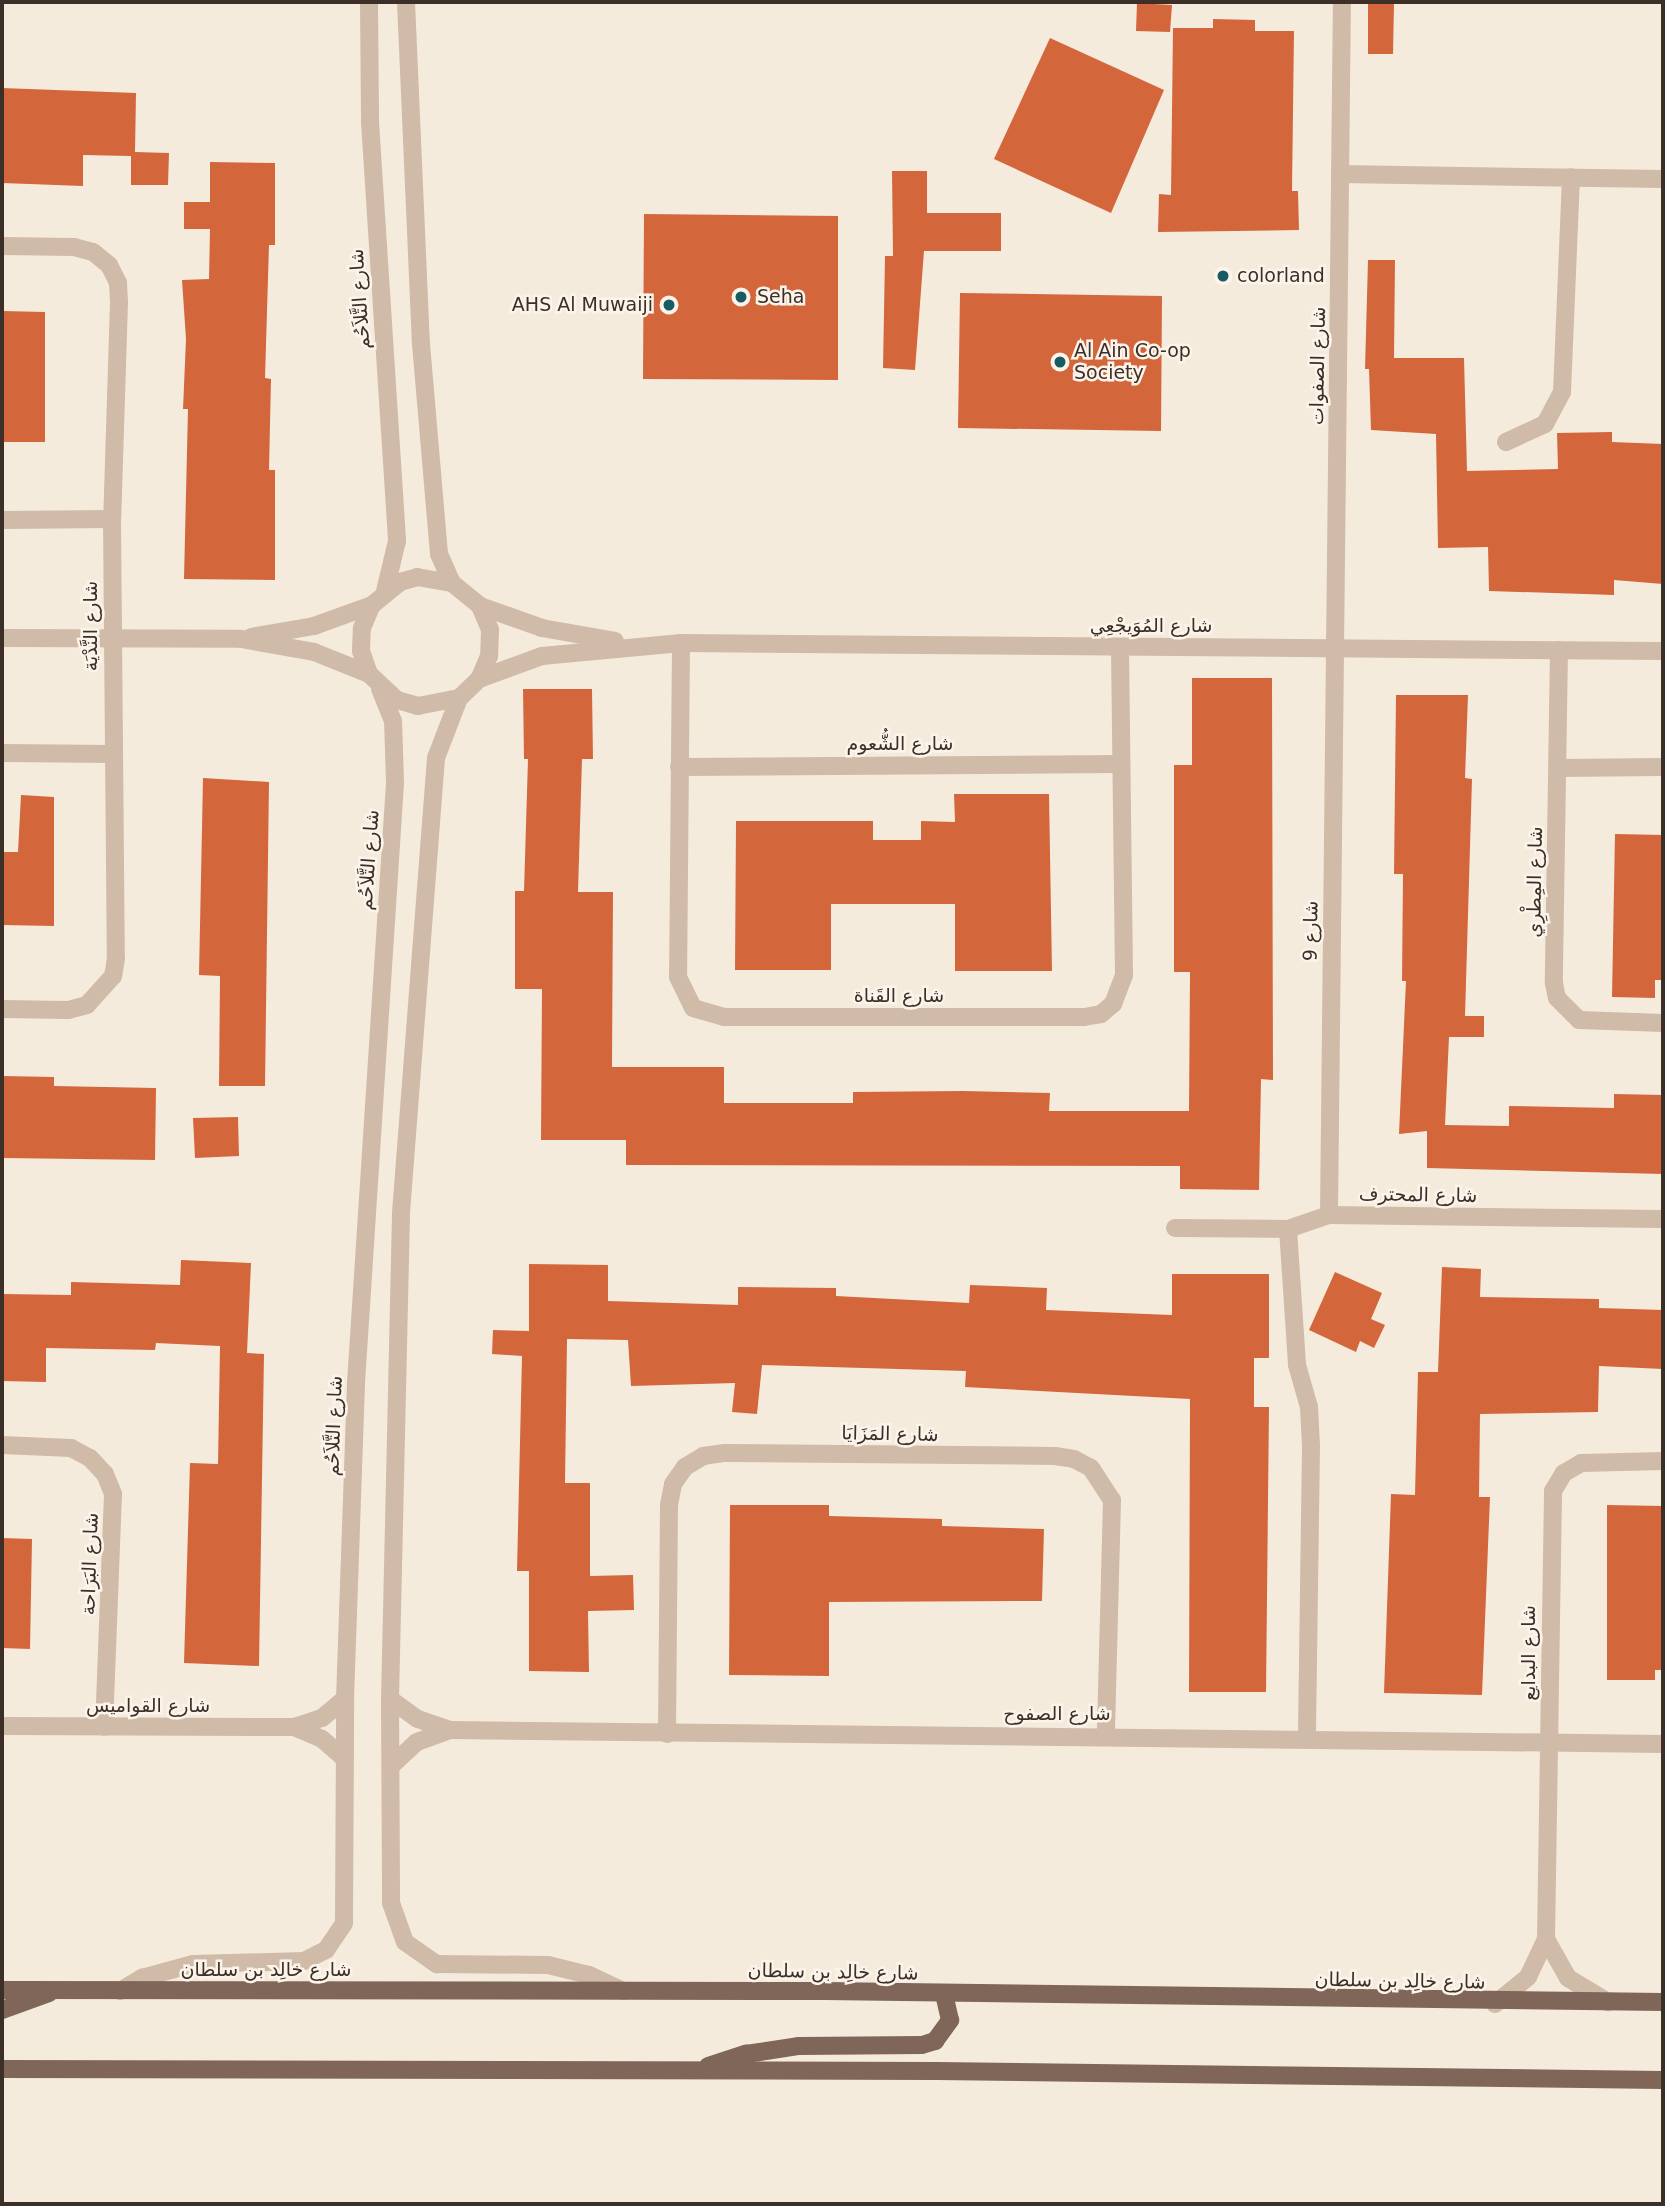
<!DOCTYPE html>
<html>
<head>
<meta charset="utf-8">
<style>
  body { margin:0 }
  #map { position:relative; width:1665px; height:2206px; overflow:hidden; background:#f5ebdd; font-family:"DejaVu Sans","Noto Naskh Arabic",sans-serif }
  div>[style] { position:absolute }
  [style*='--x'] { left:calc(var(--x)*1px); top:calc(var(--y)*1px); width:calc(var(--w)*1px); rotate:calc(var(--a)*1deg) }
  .building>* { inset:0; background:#d4663c }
  .street>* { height:18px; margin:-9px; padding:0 9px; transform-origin:9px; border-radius:9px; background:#cfbba7 }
  .primary>* { height:18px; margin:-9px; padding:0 9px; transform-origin:9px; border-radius:9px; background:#7f6658 }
  .dots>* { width:19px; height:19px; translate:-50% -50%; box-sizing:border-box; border:4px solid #fcf4ea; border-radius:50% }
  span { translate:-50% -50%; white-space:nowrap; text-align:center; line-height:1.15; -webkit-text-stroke:5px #fcf4ea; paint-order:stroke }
  .poi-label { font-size:19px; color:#3b2f28 }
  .left { translate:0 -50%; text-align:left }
  .right { translate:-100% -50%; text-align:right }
  .street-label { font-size:19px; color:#3b2f28 }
  .frame { position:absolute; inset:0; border:4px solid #3b2f28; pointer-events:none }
</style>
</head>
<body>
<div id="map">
  <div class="building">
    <div style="clip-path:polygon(1368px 2px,1394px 2px,1393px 54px,1368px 54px)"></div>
    <div style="clip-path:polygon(1137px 3px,1172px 5px,1170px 32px,1136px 31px)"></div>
    <div style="clip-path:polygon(1213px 19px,1255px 20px,1255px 31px,1294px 31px,1292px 191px,1298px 191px,1299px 230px,1158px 232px,1159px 194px,1171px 195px,1173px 28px,1213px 28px)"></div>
    <div style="clip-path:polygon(1050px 38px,1164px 90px,1111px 213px,994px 159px)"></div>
    <div style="clip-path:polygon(2px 88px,136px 93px,135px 152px,169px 153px,168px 185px,131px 185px,131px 156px,83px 155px,83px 186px,2px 183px)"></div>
    <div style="clip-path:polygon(210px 162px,275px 163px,275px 245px,269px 245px,265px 378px,271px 379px,269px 470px,275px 470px,275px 580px,184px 579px,188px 409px,183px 409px,186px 339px,182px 280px,209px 279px,210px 229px,184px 229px,184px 202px,210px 202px)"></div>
    <div style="clip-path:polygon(892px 171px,927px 171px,927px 213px,1001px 213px,1001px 251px,924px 251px,915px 370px,883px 368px,885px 256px,893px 256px)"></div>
    <div style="clip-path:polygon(644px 214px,838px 216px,838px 380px,643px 379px)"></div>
    <div style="clip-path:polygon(1368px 260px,1395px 260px,1394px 358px,1464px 358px,1467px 471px,1558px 469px,1557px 433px,1612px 432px,1612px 442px,1663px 444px,1663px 584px,1614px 580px,1614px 595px,1489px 591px,1488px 547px,1438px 548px,1436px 434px,1371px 430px,1369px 369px,1365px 369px)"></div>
    <div style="clip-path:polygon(960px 293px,1162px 296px,1161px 431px,958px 428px)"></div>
    <div style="clip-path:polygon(2px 311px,45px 312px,45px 442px,2px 442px)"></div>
    <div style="clip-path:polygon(1192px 678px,1272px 678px,1273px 1080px,1261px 1079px,1259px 1190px,1180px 1189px,1180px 1166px,626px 1165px,626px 1140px,541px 1140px,542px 989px,515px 989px,515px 891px,524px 891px,528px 759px,524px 759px,523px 689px,592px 689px,593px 759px,582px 759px,578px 892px,613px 892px,612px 1067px,724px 1067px,724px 1103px,853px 1103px,853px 1092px,963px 1091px,1050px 1093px,1049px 1111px,1189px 1111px,1190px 972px,1174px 972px,1174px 765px,1192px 765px)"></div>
    <div style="clip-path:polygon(1396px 695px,1468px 695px,1465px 778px,1472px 779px,1465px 1016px,1484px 1016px,1484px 1037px,1449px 1037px,1445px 1125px,1509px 1126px,1509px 1106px,1614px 1108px,1614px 1094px,1663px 1095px,1663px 1174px,1427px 1168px,1427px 1131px,1399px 1134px,1406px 981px,1402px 981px,1403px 874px,1394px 874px)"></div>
    <div style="clip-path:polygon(203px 778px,269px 782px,265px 1086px,219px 1086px,220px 976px,199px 975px)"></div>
    <div style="clip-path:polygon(954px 794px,1049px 794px,1052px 971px,955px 971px,955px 904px,831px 904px,831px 970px,735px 970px,736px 821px,873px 821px,873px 840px,921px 840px,921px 821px,955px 822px)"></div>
    <div style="clip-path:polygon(21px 795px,54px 797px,54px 926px,2px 925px,2px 852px,18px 852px)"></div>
    <div style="clip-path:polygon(1615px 834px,1663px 835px,1663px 980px,1655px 980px,1655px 998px,1612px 997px)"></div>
    <div style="clip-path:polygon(2px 1076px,54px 1077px,54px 1086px,156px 1088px,155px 1160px,2px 1158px)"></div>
    <div style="clip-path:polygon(238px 1117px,239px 1156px,195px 1158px,193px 1118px)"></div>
    <div style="clip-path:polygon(181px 1260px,251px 1263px,247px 1353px,264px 1354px,259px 1666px,184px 1663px,190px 1463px,218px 1464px,220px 1346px,156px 1343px,155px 1350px,46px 1348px,46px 1382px,2px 1381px,2px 1294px,71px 1295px,71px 1282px,180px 1285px)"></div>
    <div style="clip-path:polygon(529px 1264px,608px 1265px,608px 1301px,738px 1305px,738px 1287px,836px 1288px,836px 1296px,969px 1303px,970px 1285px,1047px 1288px,1046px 1310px,1172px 1315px,1172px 1274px,1269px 1274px,1269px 1358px,1254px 1358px,1254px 1407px,1269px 1407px,1266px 1692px,1189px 1692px,1190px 1399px,965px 1387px,966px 1371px,762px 1365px,757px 1414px,732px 1412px,735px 1383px,631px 1386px,628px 1340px,567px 1339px,565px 1483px,590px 1483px,590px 1576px,633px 1575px,634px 1610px,588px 1611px,589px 1672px,529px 1671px,529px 1571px,517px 1571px,522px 1356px,492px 1354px,493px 1330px,529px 1331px)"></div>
    <div style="clip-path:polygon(1442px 1267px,1481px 1269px,1480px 1297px,1599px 1299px,1599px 1308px,1663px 1310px,1663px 1369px,1599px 1366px,1598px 1412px,1480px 1414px,1479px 1497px,1490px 1497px,1482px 1695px,1384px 1693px,1391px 1494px,1415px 1495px,1418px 1372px,1438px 1372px)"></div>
    <div style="clip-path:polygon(1335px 1272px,1382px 1293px,1371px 1319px,1385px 1325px,1374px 1348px,1360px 1341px,1356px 1352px,1309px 1330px)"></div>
    <div style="clip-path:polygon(730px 1505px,829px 1505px,829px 1516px,942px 1519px,942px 1526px,1044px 1529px,1042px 1601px,829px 1602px,829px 1676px,729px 1675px)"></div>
    <div style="clip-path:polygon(1607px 1505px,1663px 1506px,1663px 1670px,1655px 1670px,1655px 1680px,1607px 1680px)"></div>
    <div style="clip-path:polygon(2px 1538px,32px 1539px,30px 1649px,2px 1648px)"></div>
  </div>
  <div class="street">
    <div style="--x:369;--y:2;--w:120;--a:89.5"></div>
    <div style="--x:370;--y:122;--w:420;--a:86.3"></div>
    <div style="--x:397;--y:541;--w:51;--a:103.5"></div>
    <div style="--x:406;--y:2;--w:342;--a:87.5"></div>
    <div style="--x:421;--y:344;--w:211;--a:85.1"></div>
    <div style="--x:439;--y:554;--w:32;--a:66"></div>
    <div style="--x:452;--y:583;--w:36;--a:39"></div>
    <div style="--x:480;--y:606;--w:26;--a:67"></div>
    <div style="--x:490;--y:630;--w:26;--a:92"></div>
    <div style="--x:489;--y:656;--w:25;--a:113"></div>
    <div style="--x:479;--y:679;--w:28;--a:136"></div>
    <div style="--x:459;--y:698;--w:42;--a:169"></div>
    <div style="--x:418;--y:706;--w:22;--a:-164"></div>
    <div style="--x:397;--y:700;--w:38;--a:-137"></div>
    <div style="--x:369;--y:674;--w:24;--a:-109"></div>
    <div style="--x:361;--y:651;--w:23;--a:-88"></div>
    <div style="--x:362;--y:628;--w:25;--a:-67"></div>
    <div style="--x:372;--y:605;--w:36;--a:-39"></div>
    <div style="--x:400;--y:582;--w:18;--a:-16"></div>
    <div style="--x:417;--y:577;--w:36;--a:10"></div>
    <div style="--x:1340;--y:174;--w:323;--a:0.9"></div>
    <div style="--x:2;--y:246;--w:72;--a:0.8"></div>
    <div style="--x:74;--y:247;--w:20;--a:15"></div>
    <div style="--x:93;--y:252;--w:21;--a:39"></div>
    <div style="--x:109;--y:265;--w:20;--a:63"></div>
    <div style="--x:118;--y:283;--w:19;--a:87"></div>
    <div style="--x:119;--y:302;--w:217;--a:91.8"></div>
    <div style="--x:112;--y:519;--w:439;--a:89.5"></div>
    <div style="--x:116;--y:958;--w:18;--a:99"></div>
    <div style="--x:113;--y:976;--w:39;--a:132"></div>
    <div style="--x:87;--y:1005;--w:20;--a:165"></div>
    <div style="--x:68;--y:1010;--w:66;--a:-179.1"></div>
    <div style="--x:1506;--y:442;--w:43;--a:-24.8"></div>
    <div style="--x:1545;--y:424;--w:36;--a:-62"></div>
    <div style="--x:1562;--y:392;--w:215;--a:-87.6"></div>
    <div style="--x:2;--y:520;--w:110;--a:-0.5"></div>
    <div style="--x:480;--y:606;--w:66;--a:19.5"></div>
    <div style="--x:542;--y:628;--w:74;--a:10.1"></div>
    <div style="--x:251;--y:637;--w:64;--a:-9.9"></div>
    <div style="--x:314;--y:626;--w:62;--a:-19.9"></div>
    <div style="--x:2;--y:638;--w:239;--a:0.2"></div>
    <div style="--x:241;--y:639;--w:74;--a:10.1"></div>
    <div style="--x:314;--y:652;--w:59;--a:21.8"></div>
    <div style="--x:681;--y:643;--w:334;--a:90.5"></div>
    <div style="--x:678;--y:977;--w:34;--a:64"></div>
    <div style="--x:693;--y:1008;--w:32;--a:16"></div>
    <div style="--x:724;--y:1017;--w:360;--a:0"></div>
    <div style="--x:1084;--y:1017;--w:17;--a:-10"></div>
    <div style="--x:1101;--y:1014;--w:16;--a:-40"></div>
    <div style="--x:1113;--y:1004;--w:31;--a:-69"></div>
    <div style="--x:1124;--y:975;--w:327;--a:-90.7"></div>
    <div style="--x:1559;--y:650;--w:333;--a:90.9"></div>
    <div style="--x:1554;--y:983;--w:15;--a:79"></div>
    <div style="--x:1557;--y:998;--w:31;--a:45"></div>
    <div style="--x:1579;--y:1020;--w:84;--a:2"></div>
    <div style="--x:479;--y:679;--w:67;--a:-20.1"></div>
    <div style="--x:542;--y:656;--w:140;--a:-5.3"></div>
    <div style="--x:681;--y:643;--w:982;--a:0.47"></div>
    <div style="--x:459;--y:698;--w:64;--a:111"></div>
    <div style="--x:436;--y:758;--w:458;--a:94.4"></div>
    <div style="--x:401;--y:1215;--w:484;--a:91.3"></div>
    <div style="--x:390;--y:1699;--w:204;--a:89.7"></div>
    <div style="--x:391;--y:1903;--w:41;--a:70.3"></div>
    <div style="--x:405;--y:1942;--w:39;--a:35"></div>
    <div style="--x:437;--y:1964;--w:111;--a:0.5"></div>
    <div style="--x:548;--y:1965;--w:42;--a:13.7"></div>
    <div style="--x:589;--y:1975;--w:38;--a:25"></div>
    <div style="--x:2;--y:753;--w:111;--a:0.5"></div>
    <div style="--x:679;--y:767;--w:442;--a:-0.4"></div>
    <div style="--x:1559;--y:768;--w:104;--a:-0.6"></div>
    <div style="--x:1329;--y:1215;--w:1213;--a:-89.39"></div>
    <div style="--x:1175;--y:1228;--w:113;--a:0.5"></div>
    <div style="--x:1288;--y:1229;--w:43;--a:-18.9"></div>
    <div style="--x:1329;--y:1215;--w:334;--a:0.7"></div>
    <div style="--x:1288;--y:1229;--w:136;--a:86.2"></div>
    <div style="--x:1297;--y:1365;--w:44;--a:74.1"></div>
    <div style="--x:1309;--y:1407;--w:39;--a:87"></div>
    <div style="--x:1311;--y:1446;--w:294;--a:90.8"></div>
    <div style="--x:2;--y:1445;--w:69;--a:2.5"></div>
    <div style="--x:71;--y:1448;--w:21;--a:28"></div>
    <div style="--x:90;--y:1458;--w:22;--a:47"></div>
    <div style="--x:105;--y:1474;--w:22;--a:68"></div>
    <div style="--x:113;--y:1494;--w:233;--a:92.2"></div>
    <div style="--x:390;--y:1699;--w:34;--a:36"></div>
    <div style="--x:418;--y:1719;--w:34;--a:19"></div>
    <div style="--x:450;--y:1730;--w:1213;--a:0.66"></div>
    <div style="--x:2;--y:1726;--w:292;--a:0.2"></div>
    <div style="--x:294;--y:1727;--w:29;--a:-18"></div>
    <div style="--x:322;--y:1718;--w:30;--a:-40"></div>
    <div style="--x:294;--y:1727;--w:30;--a:23"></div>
    <div style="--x:322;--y:1739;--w:30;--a:41"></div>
    <div style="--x:667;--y:1734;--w:229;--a:-89.5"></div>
    <div style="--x:669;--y:1505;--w:21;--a:-79"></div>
    <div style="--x:673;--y:1484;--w:21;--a:-55"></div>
    <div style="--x:685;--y:1467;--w:21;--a:-31"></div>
    <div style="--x:703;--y:1456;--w:22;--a:-8"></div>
    <div style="--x:725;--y:1453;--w:330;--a:0.5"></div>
    <div style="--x:1055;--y:1456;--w:19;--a:9"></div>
    <div style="--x:1074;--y:1459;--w:19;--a:28"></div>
    <div style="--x:1091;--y:1468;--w:38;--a:57"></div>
    <div style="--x:1112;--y:1500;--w:235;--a:91.5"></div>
    <div style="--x:391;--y:1766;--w:35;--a:-43"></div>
    <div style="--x:417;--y:1742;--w:35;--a:-20"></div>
    <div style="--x:1546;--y:1939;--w:45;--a:60.6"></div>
    <div style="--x:1568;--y:1978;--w:47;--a:31"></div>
    <div style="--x:120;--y:1991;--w:26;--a:-31"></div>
    <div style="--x:142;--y:1978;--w:53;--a:-15.4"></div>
    <div style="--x:193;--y:1964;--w:111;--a:-1.5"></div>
    <div style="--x:304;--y:1961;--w:25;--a:-27"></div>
    <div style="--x:326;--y:1950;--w:32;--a:-56"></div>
    <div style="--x:344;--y:1923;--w:224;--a:-89.7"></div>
    <div style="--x:345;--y:1699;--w:316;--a:-88"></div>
    <div style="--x:356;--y:1383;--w:601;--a:-86.28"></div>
    <div style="--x:395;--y:783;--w:62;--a:-91.8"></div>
    <div style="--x:393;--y:721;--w:35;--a:-112"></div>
    <div style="--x:1495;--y:2004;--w:43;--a:-39.3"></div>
    <div style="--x:1528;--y:1977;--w:42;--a:-64.7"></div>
    <div style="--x:1546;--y:1939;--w:448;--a:-89.1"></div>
    <div style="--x:1553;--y:1491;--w:21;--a:-59"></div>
    <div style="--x:1564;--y:1473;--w:20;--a:-30"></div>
    <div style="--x:1581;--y:1463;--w:82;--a:-1.4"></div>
  </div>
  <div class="primary">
    <div style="--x:2;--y:1990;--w:822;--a:0.07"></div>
    <div style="--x:824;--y:1991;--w:839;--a:0.75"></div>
    <div style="--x:2;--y:2010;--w:50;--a:-19.9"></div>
    <div style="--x:708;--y:2066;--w:40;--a:-18"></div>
    <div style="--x:746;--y:2054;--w:54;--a:-8.6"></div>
    <div style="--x:799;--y:2046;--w:123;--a:-0.5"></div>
    <div style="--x:922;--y:2045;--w:14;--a:-17"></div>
    <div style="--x:935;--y:2041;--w:26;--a:-54"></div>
    <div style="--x:950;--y:2020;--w:27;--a:-103"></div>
    <div style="--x:2;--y:2069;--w:935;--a:0.12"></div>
    <div style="--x:937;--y:2071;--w:726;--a:0.71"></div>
  </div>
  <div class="dots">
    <div style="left:1223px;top:276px;background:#185b62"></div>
    <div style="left:741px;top:297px;background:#185b62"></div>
    <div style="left:669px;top:305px;background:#185b62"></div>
    <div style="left:1060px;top:362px;background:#185b62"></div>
  </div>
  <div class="poi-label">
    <span class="left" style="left:1237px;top:276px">colorland</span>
    <span class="left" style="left:757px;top:297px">Seha</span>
    <span class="right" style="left:653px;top:305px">AHS Al Muwaiji</span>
    <span class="left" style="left:1074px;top:362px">Al Ain Co-op<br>Society</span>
  </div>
  <div class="street-label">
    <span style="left:360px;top:299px;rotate:-94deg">شارع التَّلاَحُم</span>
    <span style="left:1318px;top:366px;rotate:-89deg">شارع الصفوات</span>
    <span style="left:91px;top:626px;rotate:-90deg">شارع النَّدْيَة</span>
    <span style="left:1151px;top:626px">شارع المُوَيجْعِي</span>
    <span style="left:900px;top:744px">شارع الشُّعوم</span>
    <span style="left:369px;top:860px;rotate:-86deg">شارع التَّلاَحُم</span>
    <span style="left:1535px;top:882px;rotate:-89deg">شارع المِطْرِي</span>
    <span style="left:1311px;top:931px;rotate:-89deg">شارع 9</span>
    <span style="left:899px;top:996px">شارع القَناة</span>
    <span style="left:1418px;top:1195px;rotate:1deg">شارع المحترف</span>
    <span style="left:334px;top:1426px;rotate:-88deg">شارع التَّلاَحُم</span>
    <span style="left:890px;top:1434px;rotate:1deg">شارع المَزَايَا</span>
    <span style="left:90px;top:1564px;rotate:-88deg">شارع البَرَاحة</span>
    <span style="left:1529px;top:1653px;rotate:-90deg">شارع البدايع</span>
    <span style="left:148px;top:1706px">شارع القواميس</span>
    <span style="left:1057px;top:1714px">شارع الصفوح</span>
    <span style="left:266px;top:1970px">شارع خالِد بن سلطان</span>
    <span style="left:833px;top:1972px;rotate:1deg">شارع خالِد بن سلطان</span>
    <span style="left:1400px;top:1981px;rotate:1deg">شارع خالِد بن سلطان</span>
  </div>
  <div class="frame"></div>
</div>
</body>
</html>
